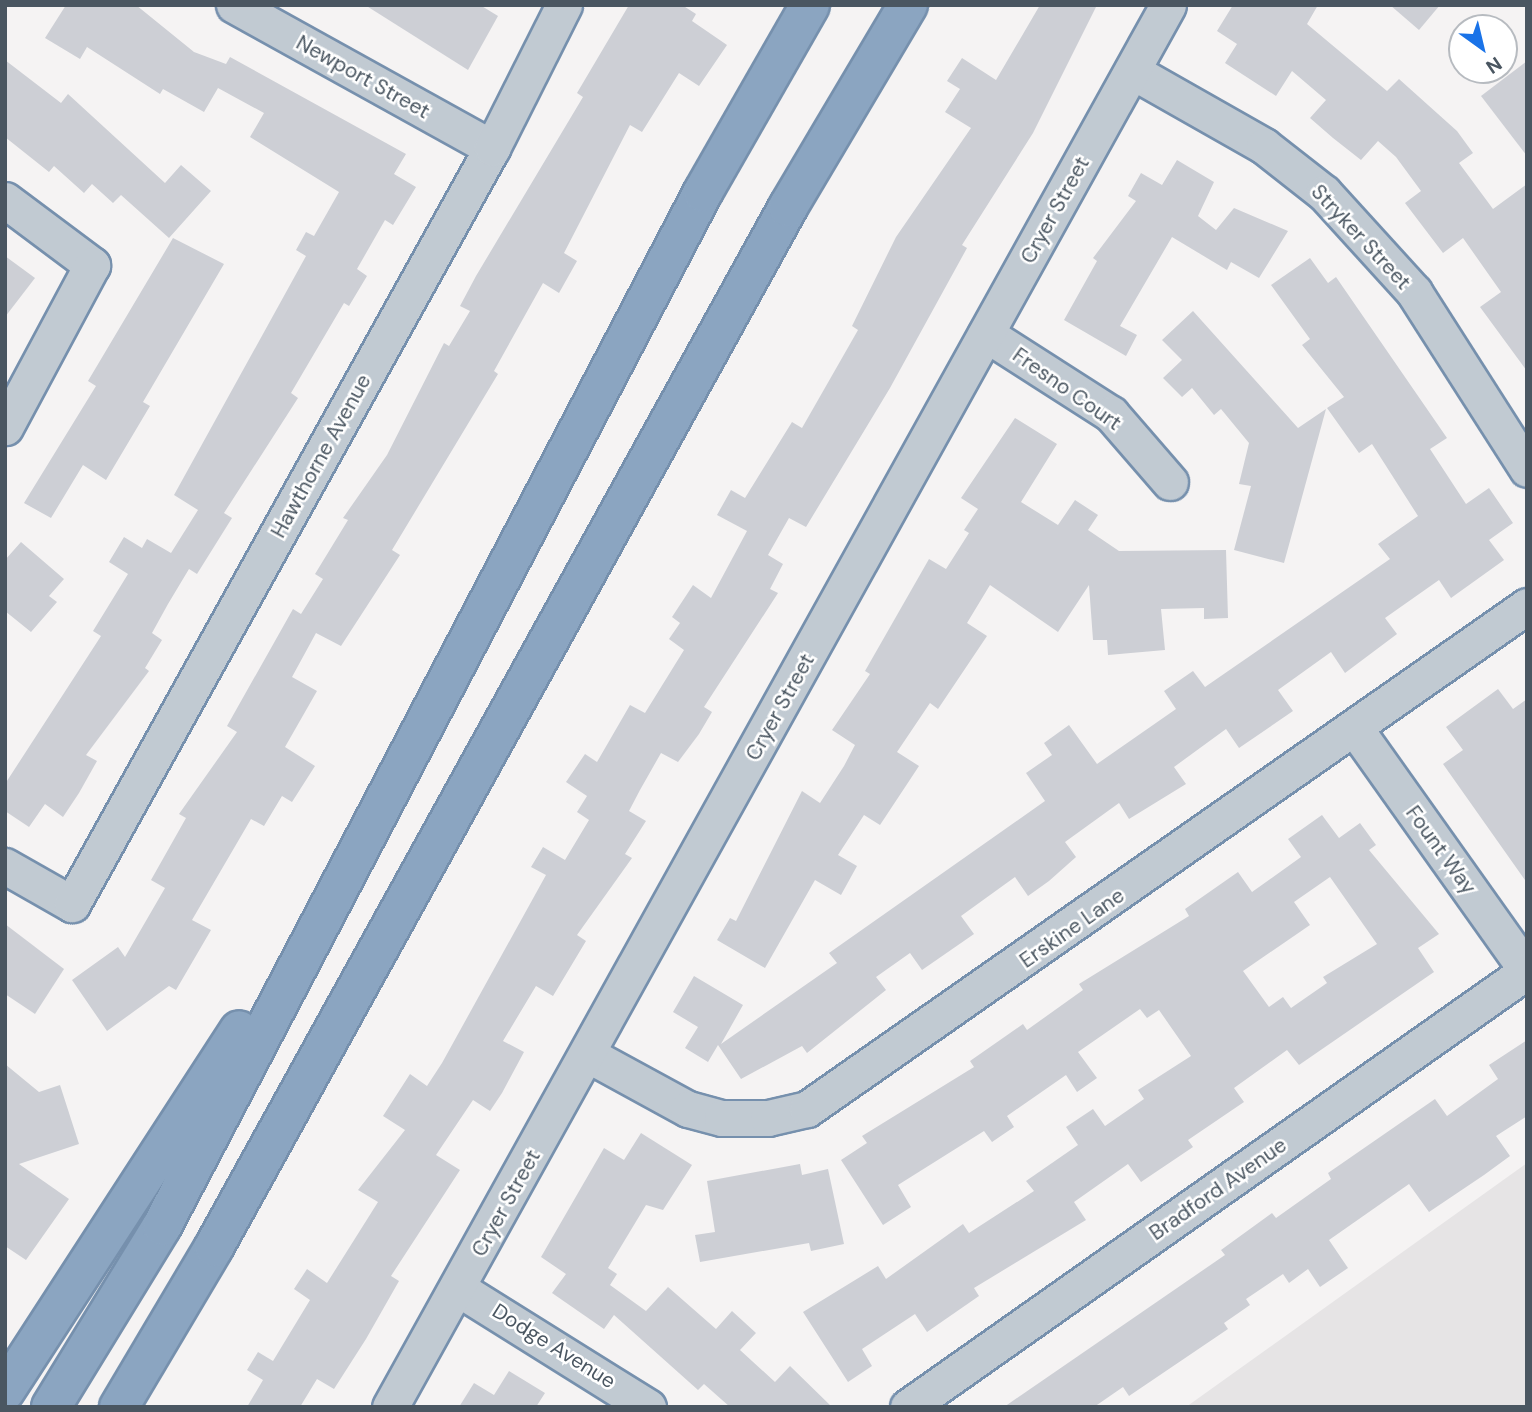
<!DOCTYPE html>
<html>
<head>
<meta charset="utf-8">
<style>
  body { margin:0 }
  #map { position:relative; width:1532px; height:1412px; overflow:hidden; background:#f5f3f3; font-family:"DM Sans",sans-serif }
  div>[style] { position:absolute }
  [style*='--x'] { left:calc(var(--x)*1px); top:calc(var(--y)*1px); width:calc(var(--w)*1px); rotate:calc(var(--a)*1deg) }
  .education>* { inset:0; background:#e6e4e5 }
  .building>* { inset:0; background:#cdcfd5 }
  .roads { filter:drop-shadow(2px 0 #7690ad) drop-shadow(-2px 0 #7690ad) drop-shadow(0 2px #7690ad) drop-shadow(0 -2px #7690ad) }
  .minor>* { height:35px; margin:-17.5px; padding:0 17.5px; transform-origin:17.5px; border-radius:17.5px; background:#c1cad2 }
  .highway>* { height:38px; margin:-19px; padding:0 19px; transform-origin:19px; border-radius:19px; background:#8ba5c1 }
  span { translate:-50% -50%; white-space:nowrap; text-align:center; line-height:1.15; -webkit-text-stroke:5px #fff; paint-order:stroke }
  .street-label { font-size:21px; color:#4a5661 }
  .frame { position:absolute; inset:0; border:7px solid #4a5661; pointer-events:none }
  .north { position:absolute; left:1448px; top:14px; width:70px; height:70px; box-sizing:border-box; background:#fff; border:2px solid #b7bbc0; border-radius:50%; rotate:146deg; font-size:19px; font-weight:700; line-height:28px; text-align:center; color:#4a5661 }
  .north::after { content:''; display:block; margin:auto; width:24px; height:32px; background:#1a73e8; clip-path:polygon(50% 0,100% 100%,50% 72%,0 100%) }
</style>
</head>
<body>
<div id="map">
  <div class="education">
    <div style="clip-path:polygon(1527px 1163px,1527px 1407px,1186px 1407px)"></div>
  </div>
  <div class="building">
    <div style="clip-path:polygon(66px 5px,136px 5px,194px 52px,226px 64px,230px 57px,406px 154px,394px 174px,416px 187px,393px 225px,385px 220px,357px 269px,367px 276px,349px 306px,344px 303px,291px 393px,298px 398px,224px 513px,232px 518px,197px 574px,189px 569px,168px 604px,152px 633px,162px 640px,145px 668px,149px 671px,86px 755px,97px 761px,79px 793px,63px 817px,45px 804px,29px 827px,5px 811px,5px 784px,101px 636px,93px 631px,128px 574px,109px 562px,124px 537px,142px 548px,147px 539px,171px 553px,198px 510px,174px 495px,306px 256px,296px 250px,306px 232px,314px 236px,339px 192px,250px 137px,264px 113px,218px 88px,204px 112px,163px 89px,160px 94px,87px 47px,80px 59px,45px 38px)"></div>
    <div style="clip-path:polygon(365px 5px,480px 5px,498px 16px,468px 70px)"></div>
    <div style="clip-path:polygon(629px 5px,682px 5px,696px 14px,692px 21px,727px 45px,699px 86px,679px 73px,642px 132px,630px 125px,564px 253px,577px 261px,559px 293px,543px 283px,494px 371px,498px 374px,392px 550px,400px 555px,341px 646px,316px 633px,292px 677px,317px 691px,285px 747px,315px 766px,292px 802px,282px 796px,264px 826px,251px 819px,192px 920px,211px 930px,176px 990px,169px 986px,107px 1031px,72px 980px,118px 947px,125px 957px,165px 888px,151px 880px,186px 818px,179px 814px,237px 732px,227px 726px,293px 609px,301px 614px,323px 579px,315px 574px,348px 520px,343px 518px,387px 455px,444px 343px,449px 346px,470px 311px,460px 306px,476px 276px,583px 97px,577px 93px)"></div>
    <div style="clip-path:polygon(1040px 5px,1097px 5px,1033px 133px,962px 245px,967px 248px,890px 388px,806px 527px,789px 518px,768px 555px,783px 564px,770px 589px,778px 593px,704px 707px,712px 712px,699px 734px,678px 762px,661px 753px,640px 790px,629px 811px,646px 821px,625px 854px,632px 858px,577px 935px,586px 941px,553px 996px,536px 986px,503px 1041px,524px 1052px,502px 1093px,490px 1111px,473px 1100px,436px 1155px,460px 1170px,391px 1276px,399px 1281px,366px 1339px,334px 1389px,317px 1379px,300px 1407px,247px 1407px,263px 1380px,247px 1370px,258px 1352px,273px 1361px,310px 1300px,294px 1289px,307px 1269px,327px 1283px,378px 1202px,358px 1190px,405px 1130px,383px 1116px,410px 1074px,427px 1086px,442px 1063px,546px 875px,531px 867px,543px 847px,565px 860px,589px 820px,577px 812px,587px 796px,566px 782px,585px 754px,597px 762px,630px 705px,645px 713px,684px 650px,669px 639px,680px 623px,672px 617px,693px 585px,711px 598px,747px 531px,717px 515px,731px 490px,745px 498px,792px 422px,802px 428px,858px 330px,852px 326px,896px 237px,971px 128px,945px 112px,960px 89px,947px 81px,962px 58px,996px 80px)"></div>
    <div style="clip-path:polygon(1233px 5px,1318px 5px,1307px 24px,1387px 91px,1399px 79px,1457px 131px,1473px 153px,1459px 163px,1493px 209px,1527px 184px,1527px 371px,1480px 307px,1501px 292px,1463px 238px,1443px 253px,1405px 203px,1421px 191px,1396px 157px,1378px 141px,1361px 160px,1333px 138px,1310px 118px,1326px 100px,1292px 71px,1276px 96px,1225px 63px,1237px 44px,1217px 31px)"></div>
    <div style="clip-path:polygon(1390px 5px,1440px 5px,1419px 30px)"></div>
    <div style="clip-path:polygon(5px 60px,61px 103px,68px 94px,165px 183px,181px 165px,211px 191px,169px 238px,121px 195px,113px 203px,92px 184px,84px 193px,54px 166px,49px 172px,5px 137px)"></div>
    <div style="clip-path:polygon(1527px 61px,1527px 156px,1481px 96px)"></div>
    <div style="clip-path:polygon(1177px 160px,1214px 182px,1198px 216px,1216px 230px,1234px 208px,1288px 231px,1259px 278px,1231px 262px,1227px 270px,1172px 237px,1120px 326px,1137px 335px,1126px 356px,1064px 320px,1097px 261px,1093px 258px,1136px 201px,1128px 196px,1141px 173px,1162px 185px)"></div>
    <div style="clip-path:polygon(173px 238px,224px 264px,143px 402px,150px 406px,106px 480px,83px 465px,51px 518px,24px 503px,96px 386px,88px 381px)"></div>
    <div style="clip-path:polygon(5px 256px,35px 278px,5px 317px)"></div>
    <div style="clip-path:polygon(1310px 258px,1328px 283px,1336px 277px,1447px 438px,1430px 449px,1466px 504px,1489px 488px,1513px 523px,1489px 540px,1504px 560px,1451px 598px,1439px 580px,1385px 618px,1397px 634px,1345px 673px,1331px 652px,1278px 690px,1293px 711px,1239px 748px,1226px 729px,1174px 767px,1186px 784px,1129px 819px,1119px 803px,1065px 842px,1076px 857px,1049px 881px,1028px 896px,1015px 877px,961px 916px,974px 934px,922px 970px,910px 953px,876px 977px,886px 990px,807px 1053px,802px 1046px,741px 1079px,718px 1045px,708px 1062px,685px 1048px,698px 1027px,673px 1012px,694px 976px,743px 1005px,721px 1044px,837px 963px,829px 953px,1045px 801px,1026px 773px,1052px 755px,1044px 743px,1069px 725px,1097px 764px,1176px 709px,1164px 691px,1193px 671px,1205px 687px,1390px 559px,1378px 544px,1418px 516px,1372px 444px,1359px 453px,1327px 408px,1344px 397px,1302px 345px,1310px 339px,1271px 285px)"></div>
    <div style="clip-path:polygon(1193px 311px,1298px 428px,1326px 409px,1284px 563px,1234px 550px,1251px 486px,1239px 484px,1249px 443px,1221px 409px,1214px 415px,1192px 388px,1182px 397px,1163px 378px,1182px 360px,1162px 340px)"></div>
    <div style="clip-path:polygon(1015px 418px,1057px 444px,1021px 502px,1058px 525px,1075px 500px,1098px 515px,1088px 530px,1119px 551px,1226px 550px,1228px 618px,1204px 619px,1204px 608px,1161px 609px,1165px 650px,1108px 655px,1107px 640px,1093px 640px,1089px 585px,1058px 632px,990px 585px,967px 623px,987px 636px,938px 709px,930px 703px,897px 752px,919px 766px,880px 825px,864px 815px,838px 855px,857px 866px,841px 895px,815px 880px,765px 968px,717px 940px,730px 918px,736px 921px,802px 791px,820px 803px,844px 766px,855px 745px,832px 730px,870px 674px,865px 671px,929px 559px,946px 569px,969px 533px,964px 530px,978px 509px,961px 498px)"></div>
    <div style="clip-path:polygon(21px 542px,64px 579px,49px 596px,57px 602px,31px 632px,5px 611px,5px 560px)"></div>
    <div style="clip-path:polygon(1498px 689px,1513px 709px,1527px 699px,1527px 883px,1443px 764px,1463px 750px,1446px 727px)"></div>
    <div style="clip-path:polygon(evenodd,1322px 815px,1339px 838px,1360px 823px,1376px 845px,1369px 850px,1439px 934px,1418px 948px,1434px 972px,1299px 1065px,1287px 1050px,1234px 1088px,1244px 1102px,1188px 1140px,1193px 1147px,1141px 1182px,1128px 1164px,1074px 1202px,1086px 1220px,974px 1288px,979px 1296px,927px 1332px,915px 1314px,862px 1349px,872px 1366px,848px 1382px,803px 1312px,878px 1266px,886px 1279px,963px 1224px,969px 1233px,1034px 1191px,1026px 1181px,1078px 1145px,1066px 1127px,1093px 1109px,1105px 1126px,1144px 1099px,1138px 1090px,1191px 1056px,1159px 1010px,1147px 1018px,1140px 1009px,1078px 1052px,1097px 1078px,1077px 1092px,1066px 1075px,1007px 1116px,1014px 1127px,992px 1142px,984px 1131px,898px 1185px,911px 1207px,883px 1225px,841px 1160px,867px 1143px,862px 1136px,974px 1067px,970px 1061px,1023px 1024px,1027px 1030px,1083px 990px,1079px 984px,1189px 916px,1185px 909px,1238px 872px,1252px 892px,1301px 857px,1288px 839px,1322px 815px,1330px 877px,1377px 944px,1323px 977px,1327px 983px,1291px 1008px,1283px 997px,1269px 1007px,1243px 971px,1310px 925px,1294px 902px,1330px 877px)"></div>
    <div style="clip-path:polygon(5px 924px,64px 969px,35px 1014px,5px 994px)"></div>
    <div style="clip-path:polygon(1527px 1040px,1527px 1116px,1496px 1136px,1510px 1156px,1484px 1175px,1429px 1212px,1409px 1184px,1329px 1240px,1348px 1268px,1320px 1287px,1308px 1269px,1289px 1283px,1283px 1274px,1246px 1299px,1250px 1305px,1224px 1323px,1228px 1329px,1129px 1396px,1123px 1387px,1094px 1407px,1004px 1407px,1225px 1255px,1221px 1250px,1272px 1213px,1276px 1218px,1331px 1179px,1328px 1173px,1435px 1099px,1447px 1116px,1498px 1079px,1489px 1065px)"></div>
    <div style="clip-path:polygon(5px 1064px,39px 1092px,60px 1085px,79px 1144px,19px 1164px,69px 1199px,26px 1260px,5px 1246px)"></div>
    <div style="clip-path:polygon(641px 1133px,692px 1165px,663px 1210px,646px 1205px,608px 1268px,617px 1274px,610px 1285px,646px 1311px,668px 1287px,716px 1329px,732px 1311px,756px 1333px,740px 1350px,775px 1382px,790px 1366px,832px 1407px,730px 1407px,704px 1384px,698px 1390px,614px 1315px,604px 1329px,552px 1293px,566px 1274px,541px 1257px,604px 1148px,624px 1160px)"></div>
    <div style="clip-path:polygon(800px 1164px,802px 1175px,828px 1169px,844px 1244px,811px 1251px,809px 1243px,700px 1262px,695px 1235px,715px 1232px,707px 1181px)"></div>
    <div style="clip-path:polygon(509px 1371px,545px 1393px,536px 1407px,459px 1407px,474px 1383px,494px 1395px)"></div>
  </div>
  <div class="roads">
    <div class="minor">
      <div style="--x:234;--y:5;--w:295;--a:29"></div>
      <div style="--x:1132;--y:71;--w:152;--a:29.6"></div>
      <div style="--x:1264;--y:146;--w:76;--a:38.1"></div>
      <div style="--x:1324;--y:193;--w:134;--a:47.7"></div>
      <div style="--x:1414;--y:292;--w:210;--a:57.4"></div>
      <div style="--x:5;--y:200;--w:109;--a:36.8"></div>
      <div style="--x:92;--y:265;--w:184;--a:118.2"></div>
      <div style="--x:986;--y:334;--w:148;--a:32.6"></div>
      <div style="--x:1111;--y:414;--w:90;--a:49.1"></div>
      <div style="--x:1356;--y:730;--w:296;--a:54.6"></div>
      <div style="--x:5;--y:866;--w:77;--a:29.6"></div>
      <div style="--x:72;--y:904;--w:865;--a:-60.95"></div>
      <div style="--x:492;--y:148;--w:160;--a:-63.3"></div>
      <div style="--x:587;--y:1054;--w:115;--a:28.6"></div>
      <div style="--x:688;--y:1109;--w:35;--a:15"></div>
      <div style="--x:722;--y:1118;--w:46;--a:0"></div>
      <div style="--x:768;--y:1118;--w:40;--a:-13"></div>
      <div style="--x:807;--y:1109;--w:878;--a:-34.94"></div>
      <div style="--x:459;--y:1289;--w:223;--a:32"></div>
      <div style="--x:390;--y:1407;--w:1603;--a:-60.97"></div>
      <div style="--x:908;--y:1407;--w:757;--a:-35.16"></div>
    </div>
    <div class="highway">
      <div style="--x:5;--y:1391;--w:430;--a:-57"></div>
      <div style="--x:51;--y:1407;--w:212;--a:-58.5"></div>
      <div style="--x:162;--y:1226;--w:1167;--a:-62.38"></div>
      <div style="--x:703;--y:192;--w:215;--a:-60.2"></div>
      <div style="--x:119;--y:1407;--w:186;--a:-59.3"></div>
      <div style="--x:214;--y:1247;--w:1188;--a:-61.1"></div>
      <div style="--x:788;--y:207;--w:235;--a:-59.3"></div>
    </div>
  </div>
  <div class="street-label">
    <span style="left:363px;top:77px;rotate:29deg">Newport Street</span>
    <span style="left:1055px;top:210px;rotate:-61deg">Cryer Street</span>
    <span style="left:1361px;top:237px;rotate:47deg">Stryker Street</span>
    <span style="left:1067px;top:389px;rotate:35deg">Fresno Court</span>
    <span style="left:321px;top:456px;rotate:-61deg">Hawthorne Avenue</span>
    <span style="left:780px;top:707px;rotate:-61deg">Cryer Street</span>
    <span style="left:1441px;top:850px;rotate:54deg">Fount Way</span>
    <span style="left:1072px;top:928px;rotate:-35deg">Erskine Lane</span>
    <span style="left:1218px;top:1189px;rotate:-35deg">Bradford Avenue</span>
    <span style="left:506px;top:1203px;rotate:-61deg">Cryer Street</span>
    <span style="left:554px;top:1346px;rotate:32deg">Dodge Avenue</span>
  </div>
  <div class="frame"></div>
  <div class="north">N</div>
</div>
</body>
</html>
